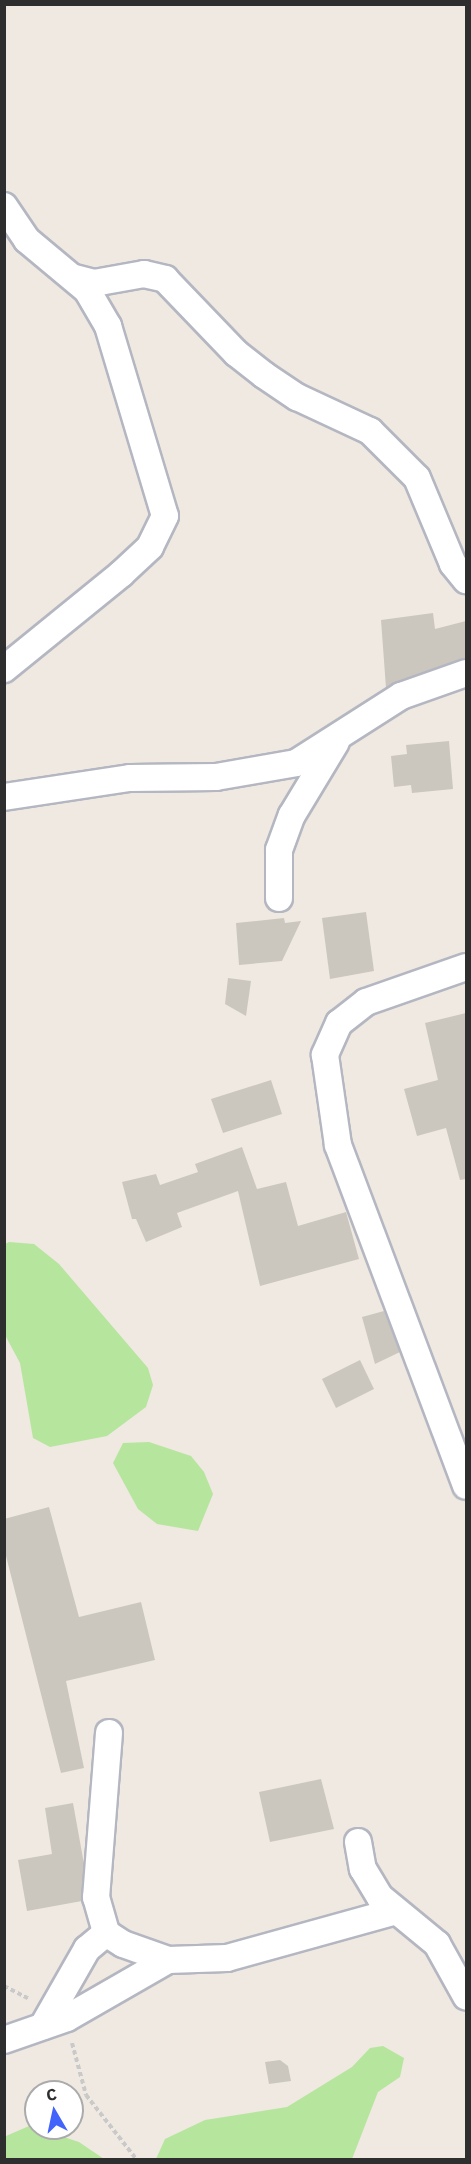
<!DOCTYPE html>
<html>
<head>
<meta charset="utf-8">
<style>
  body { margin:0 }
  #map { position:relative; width:471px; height:2164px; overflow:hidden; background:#efe9e1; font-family:"IBM Plex Sans",sans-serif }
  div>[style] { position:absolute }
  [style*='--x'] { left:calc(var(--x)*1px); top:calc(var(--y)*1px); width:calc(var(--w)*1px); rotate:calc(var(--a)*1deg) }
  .green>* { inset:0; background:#b6e59e }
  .building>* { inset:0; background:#cbc7bf }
  .path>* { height:4px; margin-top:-2px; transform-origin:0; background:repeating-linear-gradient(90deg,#c9c9c9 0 4.5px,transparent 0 7.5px) }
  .roads { filter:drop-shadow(2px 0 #b4b7c1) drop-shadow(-2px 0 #b4b7c1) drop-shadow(0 2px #b4b7c1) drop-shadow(0 -2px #b4b7c1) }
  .minor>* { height:26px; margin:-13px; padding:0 13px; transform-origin:13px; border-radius:13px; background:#fff }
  span { translate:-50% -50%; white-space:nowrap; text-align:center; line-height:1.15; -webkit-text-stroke:4.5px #fff; paint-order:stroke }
  .frame { position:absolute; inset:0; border:6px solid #2e2e2e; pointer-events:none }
  .north { position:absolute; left:24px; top:2080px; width:60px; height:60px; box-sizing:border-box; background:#fff; border:2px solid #ababab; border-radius:50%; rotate:351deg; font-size:16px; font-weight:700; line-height:24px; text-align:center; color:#2e2e2e }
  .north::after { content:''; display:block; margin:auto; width:21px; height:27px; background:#4264fb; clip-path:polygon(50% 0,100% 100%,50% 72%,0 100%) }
</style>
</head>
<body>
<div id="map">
  <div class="green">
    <div style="clip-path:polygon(9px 1242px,34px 1244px,59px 1264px,148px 1368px,153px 1385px,146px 1407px,107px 1436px,50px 1447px,33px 1438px,20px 1363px,5px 1335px,5px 1244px)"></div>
    <div style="clip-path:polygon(149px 1442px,191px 1456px,204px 1472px,213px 1494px,198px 1531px,157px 1524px,138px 1509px,113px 1463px,123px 1443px)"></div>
    <div style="clip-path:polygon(383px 2046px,404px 2058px,400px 2077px,378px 2092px,352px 2159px,156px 2159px,165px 2139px,205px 2120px,287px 2107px,352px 2067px,370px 2048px)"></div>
    <div style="clip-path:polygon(36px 2123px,36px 2128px,79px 2142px,104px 2159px,5px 2159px,6px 2136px)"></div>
  </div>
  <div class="building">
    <div style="clip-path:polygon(433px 613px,435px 629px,466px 621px,466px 658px,386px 688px,381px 620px)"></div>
    <div style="clip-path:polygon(449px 741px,453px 789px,412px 793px,411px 785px,394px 787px,391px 756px,407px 754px,406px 745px)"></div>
    <div style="clip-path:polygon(366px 912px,374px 971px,330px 979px,322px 918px)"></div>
    <div style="clip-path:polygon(284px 918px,285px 923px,301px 921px,282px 961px,239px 965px,236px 923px)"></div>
    <div style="clip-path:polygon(228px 978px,251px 981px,246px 1016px,225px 1004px)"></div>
    <div style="clip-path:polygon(466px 1013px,466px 1179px,460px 1180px,446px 1128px,417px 1136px,404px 1089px,438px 1080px,425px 1023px)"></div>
    <div style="clip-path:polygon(271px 1080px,282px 1114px,223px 1133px,211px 1099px)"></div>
    <div style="clip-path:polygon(242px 1147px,257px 1189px,286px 1182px,298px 1226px,346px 1212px,359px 1259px,260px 1286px,238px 1191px,177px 1213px,182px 1227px,146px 1242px,136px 1219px,132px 1219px,122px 1182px,156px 1174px,160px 1185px,198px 1172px,195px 1164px)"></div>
    <div style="clip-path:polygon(384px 1311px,400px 1352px,375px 1364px,362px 1317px)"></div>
    <div style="clip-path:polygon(360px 1360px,374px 1389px,336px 1408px,322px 1379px)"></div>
    <div style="clip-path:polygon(49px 1507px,79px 1617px,141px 1602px,155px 1660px,66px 1681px,84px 1768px,61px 1773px,4px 1548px,4px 1519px)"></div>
    <div style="clip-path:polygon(321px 1779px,334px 1829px,270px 1842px,259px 1792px)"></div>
    <div style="clip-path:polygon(73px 1803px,84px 1864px,82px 1901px,27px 1911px,18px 1860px,52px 1854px,45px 1808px)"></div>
    <div style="clip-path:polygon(280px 2060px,288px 2066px,291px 2081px,269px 2084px,265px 2062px)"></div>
  </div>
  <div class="path">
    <div style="--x:4;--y:1986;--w:29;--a:27"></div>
    <div style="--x:72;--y:2043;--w:54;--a:74.9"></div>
    <div style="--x:86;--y:2095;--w:83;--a:51.9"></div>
  </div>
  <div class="roads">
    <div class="minor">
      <div style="--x:4;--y:206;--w:41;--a:55.9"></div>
      <div style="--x:27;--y:240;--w:78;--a:39.8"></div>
      <div style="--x:87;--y:290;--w:42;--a:59.7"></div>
      <div style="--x:108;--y:326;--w:198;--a:73.3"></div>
      <div style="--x:165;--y:516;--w:34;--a:116"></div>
      <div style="--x:150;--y:547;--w:40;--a:137"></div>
      <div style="--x:121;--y:574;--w:151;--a:140.9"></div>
      <div style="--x:75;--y:278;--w:20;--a:15"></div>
      <div style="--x:94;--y:283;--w:51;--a:-10.2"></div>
      <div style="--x:144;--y:274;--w:22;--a:13"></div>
      <div style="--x:165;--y:279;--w:103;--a:46.2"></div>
      <div style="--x:236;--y:353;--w:36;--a:38"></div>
      <div style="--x:264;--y:375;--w:40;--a:34"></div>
      <div style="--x:297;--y:397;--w:81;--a:25"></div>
      <div style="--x:370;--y:431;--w:66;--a:45"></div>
      <div style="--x:417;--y:478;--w:93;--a:67.3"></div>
      <div style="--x:453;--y:564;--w:21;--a:51"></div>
      <div style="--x:4;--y:797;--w:127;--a:-8.6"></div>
      <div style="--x:130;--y:778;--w:86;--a:-0.7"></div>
      <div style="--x:216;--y:777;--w:81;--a:-9.9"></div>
      <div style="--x:296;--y:763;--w:125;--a:-32.5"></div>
      <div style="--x:401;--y:696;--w:69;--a:-19.5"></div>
      <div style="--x:279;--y:898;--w:48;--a:-90"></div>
      <div style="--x:279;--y:850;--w:37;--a:-70"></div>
      <div style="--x:292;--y:815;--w:85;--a:-58.9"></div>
      <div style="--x:466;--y:967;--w:106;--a:160.7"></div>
      <div style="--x:366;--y:1002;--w:34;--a:142"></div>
      <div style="--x:339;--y:1023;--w:35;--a:114"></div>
      <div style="--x:325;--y:1055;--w:91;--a:81.8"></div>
      <div style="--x:338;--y:1145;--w:364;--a:69.4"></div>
      <div style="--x:109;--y:1733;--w:165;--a:94.5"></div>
      <div style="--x:96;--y:1897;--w:37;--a:74"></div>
      <div style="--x:106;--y:1933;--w:20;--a:33"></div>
      <div style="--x:123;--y:1944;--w:48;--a:19.6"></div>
      <div style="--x:168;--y:1960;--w:59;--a:-1.9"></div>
      <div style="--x:227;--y:1958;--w:175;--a:-15.5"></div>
      <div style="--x:358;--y:1842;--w:27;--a:80"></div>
      <div style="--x:363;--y:1869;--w:33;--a:59"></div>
      <div style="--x:380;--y:1897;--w:74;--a:39.5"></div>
      <div style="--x:437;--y:1944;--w:60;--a:60.9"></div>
      <div style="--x:43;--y:2026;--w:89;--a:-60.3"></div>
      <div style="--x:87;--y:1949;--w:25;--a:-40"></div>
      <div style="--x:4;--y:2040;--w:67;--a:-19.2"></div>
      <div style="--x:67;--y:2018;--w:116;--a:-29.9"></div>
    </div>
  </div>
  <div class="frame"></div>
  <div class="north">С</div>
</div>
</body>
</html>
